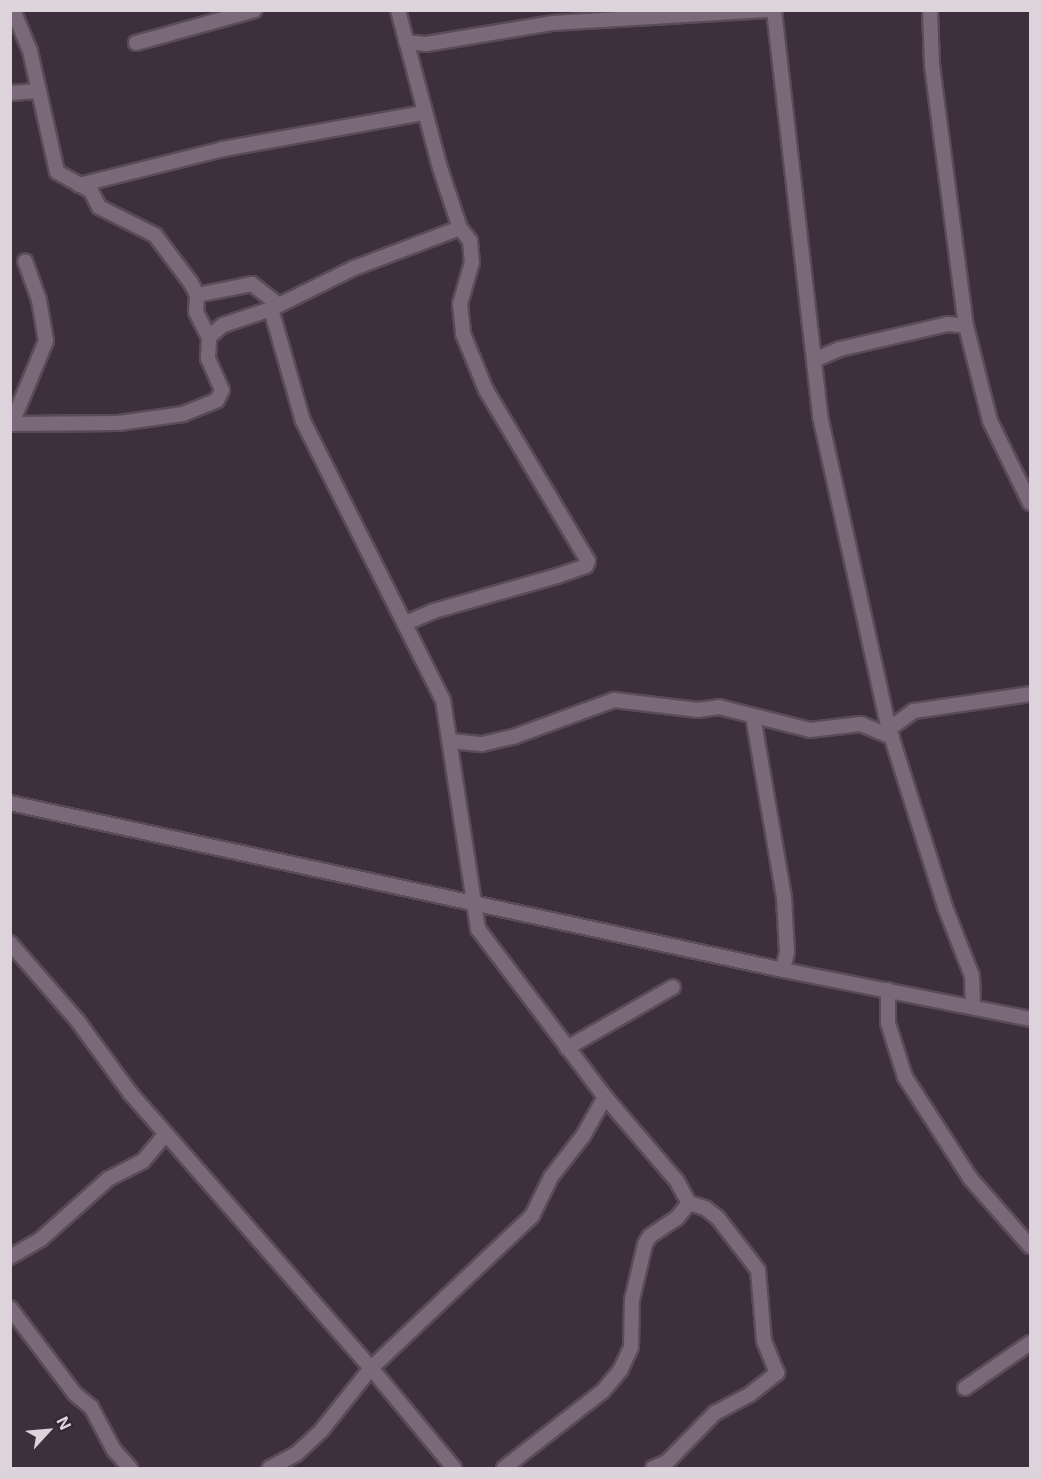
<!DOCTYPE html>
<html>
<head>
<meta charset="utf-8">
<style>
  body { margin:0 }
  #map { position:relative; width:1041px; height:1479px; overflow:hidden; background:#3e2f3d; font-family:Inter,sans-serif }
  div>[style] { position:absolute }
  [style*='--x'] { left:calc(var(--x)*1px); top:calc(var(--y)*1px); width:calc(var(--w)*1px); rotate:calc(var(--a)*1deg) }
  .roads { filter:drop-shadow(2px 0 #594c57) drop-shadow(-2px 0 #594c57) drop-shadow(0 2px #594c57) drop-shadow(0 -2px #594c57) }
  .minor>* { height:14px; margin:-7px; padding:0 7px; transform-origin:7px; border-radius:7px; background:#7a6978 }
  span { translate:-50% -50%; white-space:nowrap; text-align:center; line-height:1.15; -webkit-text-stroke:5px #342532; paint-order:stroke }
  .frame { position:absolute; inset:0; border:12px solid #ddd3db; pointer-events:none }
  .north { position:absolute; left:18px; top:1401px; width:60px; height:60px; -webkit-text-stroke:4px #342532; paint-order:stroke; rotate:64deg; font-size:16px; font-weight:700; line-height:24px; text-align:center; color:#ddd3db }
  .north::after { content:''; display:block; margin:auto; width:21px; height:27px; background:#ddd3db; clip-path:polygon(50% 0,100% 100%,50% 72%,0 100%) }
</style>
</head>
<body>
<div id="map">
  <div class="roads">
    <div class="minor">
      <div style="--x:13;--y:10;--w:44;--a:67.5"></div>
      <div style="--x:30;--y:51;--w:124;--a:77.4"></div>
      <div style="--x:57;--y:172;--w:39;--a:29"></div>
      <div style="--x:91;--y:191;--w:18;--a:63"></div>
      <div style="--x:99;--y:207;--w:63;--a:26.6"></div>
      <div style="--x:155;--y:235;--w:60;--a:53.1"></div>
      <div style="--x:191;--y:283;--w:13;--a:63"></div>
      <div style="--x:197;--y:295;--w:17;--a:93"></div>
      <div style="--x:196;--y:312;--w:28;--a:63"></div>
      <div style="--x:398;--y:10;--w:163;--a:75.1"></div>
      <div style="--x:440;--y:168;--w:63;--a:71.6"></div>
      <div style="--x:460;--y:228;--w:16;--a:52"></div>
      <div style="--x:470;--y:241;--w:21;--a:85"></div>
      <div style="--x:472;--y:262;--w:44;--a:105.9"></div>
      <div style="--x:460;--y:304;--w:30;--a:84"></div>
      <div style="--x:463;--y:334;--w:61;--a:67.7"></div>
      <div style="--x:486;--y:390;--w:199;--a:59.2"></div>
      <div style="--x:588;--y:561;--w:5;--a:112"></div>
      <div style="--x:586;--y:566;--w:31;--a:161"></div>
      <div style="--x:557;--y:576;--w:128;--a:164.1"></div>
      <div style="--x:434;--y:611;--w:30;--a:157"></div>
      <div style="--x:774;--y:10;--w:409;--a:83.5"></div>
      <div style="--x:820;--y:416;--w:321;--a:77.6"></div>
      <div style="--x:889;--y:729;--w:187;--a:72.5"></div>
      <div style="--x:945;--y:907;--w:74;--a:68.6"></div>
      <div style="--x:972;--y:976;--w:30;--a:88"></div>
      <div style="--x:930;--y:10;--w:55;--a:87.9"></div>
      <div style="--x:932;--y:65;--w:263;--a:82.6"></div>
      <div style="--x:966;--y:326;--w:98;--a:75.8"></div>
      <div style="--x:990;--y:421;--w:91;--a:64"></div>
      <div style="--x:406;--y:42;--w:20;--a:6"></div>
      <div style="--x:426;--y:44;--w:129;--a:-9.4"></div>
      <div style="--x:553;--y:23;--w:214;--a:-3.5"></div>
      <div style="--x:136;--y:43;--w:123;--a:-15.5"></div>
      <div style="--x:10;--y:93;--w:29;--a:-4"></div>
      <div style="--x:79;--y:185;--w:148;--a:-14"></div>
      <div style="--x:223;--y:149;--w:204;--a:-10.2"></div>
      <div style="--x:197;--y:295;--w:56;--a:-11.3"></div>
      <div style="--x:252;--y:284;--w:34;--a:38"></div>
      <div style="--x:271;--y:309;--w:93;--a:-26.3"></div>
      <div style="--x:354;--y:268;--w:113;--a:-20.7"></div>
      <div style="--x:814;--y:360;--w:28;--a:-23"></div>
      <div style="--x:840;--y:349;--w:111;--a:-13"></div>
      <div style="--x:948;--y:324;--w:18;--a:6"></div>
      <div style="--x:12;--y:423;--w:89;--a:-67.5"></div>
      <div style="--x:46;--y:341;--w:42;--a:-99.7"></div>
      <div style="--x:39;--y:300;--w:41;--a:-109.7"></div>
      <div style="--x:10;--y:424;--w:109;--a:-0.5"></div>
      <div style="--x:119;--y:423;--w:65;--a:-8"></div>
      <div style="--x:183;--y:414;--w:37;--a:-22"></div>
      <div style="--x:217;--y:400;--w:11;--a:-63"></div>
      <div style="--x:222;--y:390;--w:35;--a:-114"></div>
      <div style="--x:208;--y:358;--w:21;--a:-87"></div>
      <div style="--x:209;--y:337;--w:18;--a:-41"></div>
      <div style="--x:223;--y:325;--w:51;--a:-18.4"></div>
      <div style="--x:271;--y:309;--w:116;--a:74.1"></div>
      <div style="--x:303;--y:421;--w:312;--a:63.4"></div>
      <div style="--x:443;--y:700;--w:232;--a:81.3"></div>
      <div style="--x:478;--y:929;--w:211;--a:52.9"></div>
      <div style="--x:605;--y:1097;--w:45;--a:119.4"></div>
      <div style="--x:583;--y:1136;--w:52;--a:128"></div>
      <div style="--x:551;--y:1177;--w:43;--a:116"></div>
      <div style="--x:532;--y:1216;--w:221;--a:136.6"></div>
      <div style="--x:371;--y:1368;--w:80;--a:128.4"></div>
      <div style="--x:321;--y:1431;--w:34;--a:137"></div>
      <div style="--x:296;--y:1454;--w:30;--a:152"></div>
      <div style="--x:753;--y:716;--w:184;--a:80.3"></div>
      <div style="--x:784;--y:897;--w:55;--a:86.9"></div>
      <div style="--x:787;--y:952;--w:18;--a:103"></div>
      <div style="--x:889;--y:729;--w:31;--a:-36"></div>
      <div style="--x:914;--y:711;--w:117;--a:-8.3"></div>
      <div style="--x:451;--y:741;--w:31;--a:6"></div>
      <div style="--x:482;--y:744;--w:32;--a:-13"></div>
      <div style="--x:513;--y:737;--w:108;--a:-20.1"></div>
      <div style="--x:614;--y:700;--w:85;--a:6.8"></div>
      <div style="--x:698;--y:710;--w:21;--a:-8"></div>
      <div style="--x:719;--y:707;--w:94;--a:14.2"></div>
      <div style="--x:810;--y:730;--w:51;--a:-6.7"></div>
      <div style="--x:861;--y:724;--w:34;--a:23"></div>
      <div style="--x:10;--y:803;--w:791;--a:12.19"></div>
      <div style="--x:783;--y:970;--w:252;--a:11.2"></div>
      <div style="--x:10;--y:943;--w:102;--a:49"></div>
      <div style="--x:77;--y:1020;--w:92;--a:53.9"></div>
      <div style="--x:131;--y:1094;--w:364;--a:48.8"></div>
      <div style="--x:371;--y:1368;--w:130;--a:50.3"></div>
      <div style="--x:888;--y:990;--w:33;--a:90"></div>
      <div style="--x:888;--y:1023;--w:57;--a:72.5"></div>
      <div style="--x:905;--y:1077;--w:120;--a:57.2"></div>
      <div style="--x:970;--y:1178;--w:91;--a:48.6"></div>
      <div style="--x:567;--y:1048;--w:122;--a:-29.9"></div>
      <div style="--x:10;--y:1257;--w:36;--a:-30"></div>
      <div style="--x:41;--y:1239;--w:90;--a:-41.8"></div>
      <div style="--x:108;--y:1179;--w:39;--a:-27"></div>
      <div style="--x:143;--y:1161;--w:35;--a:-50"></div>
      <div style="--x:10;--y:1308;--w:108;--a:52.9"></div>
      <div style="--x:75;--y:1394;--w:21;--a:39"></div>
      <div style="--x:91;--y:1407;--w:49;--a:61.9"></div>
      <div style="--x:114;--y:1450;--w:24;--a:48"></div>
      <div style="--x:965;--y:1388;--w:79;--a:-34.7"></div>
      <div style="--x:504;--y:1468;--w:125;--a:-37.9"></div>
      <div style="--x:603;--y:1391;--w:26;--a:-50"></div>
      <div style="--x:620;--y:1371;--w:26;--a:-65"></div>
      <div style="--x:631;--y:1347;--w:47;--a:-88.8"></div>
      <div style="--x:632;--y:1300;--w:57;--a:-76.9"></div>
      <div style="--x:645;--y:1244;--w:9;--a:-58"></div>
      <div style="--x:650;--y:1236;--w:32;--a:-34"></div>
      <div style="--x:677;--y:1218;--w:19;--a:-51"></div>
      <div style="--x:689;--y:1203;--w:26;--a:-119"></div>
      <div style="--x:676;--y:1180;--w:109;--a:-130.5"></div>
      <div style="--x:653;--y:1468;--w:15;--a:-23"></div>
      <div style="--x:667;--y:1462;--w:69;--a:-45.6"></div>
      <div style="--x:715;--y:1413;--w:38;--a:-28"></div>
      <div style="--x:749;--y:1395;--w:36;--a:-38"></div>
      <div style="--x:777;--y:1373;--w:35;--a:-112"></div>
      <div style="--x:764;--y:1341;--w:71;--a:-94.8"></div>
      <div style="--x:758;--y:1270;--w:66;--a:-127.6"></div>
      <div style="--x:718;--y:1218;--w:16;--a:-142"></div>
      <div style="--x:705;--y:1208;--w:17;--a:-163"></div>
    </div>
  </div>
  <div class="frame"></div>
  <div class="north">N</div>
</div>
</body>
</html>
